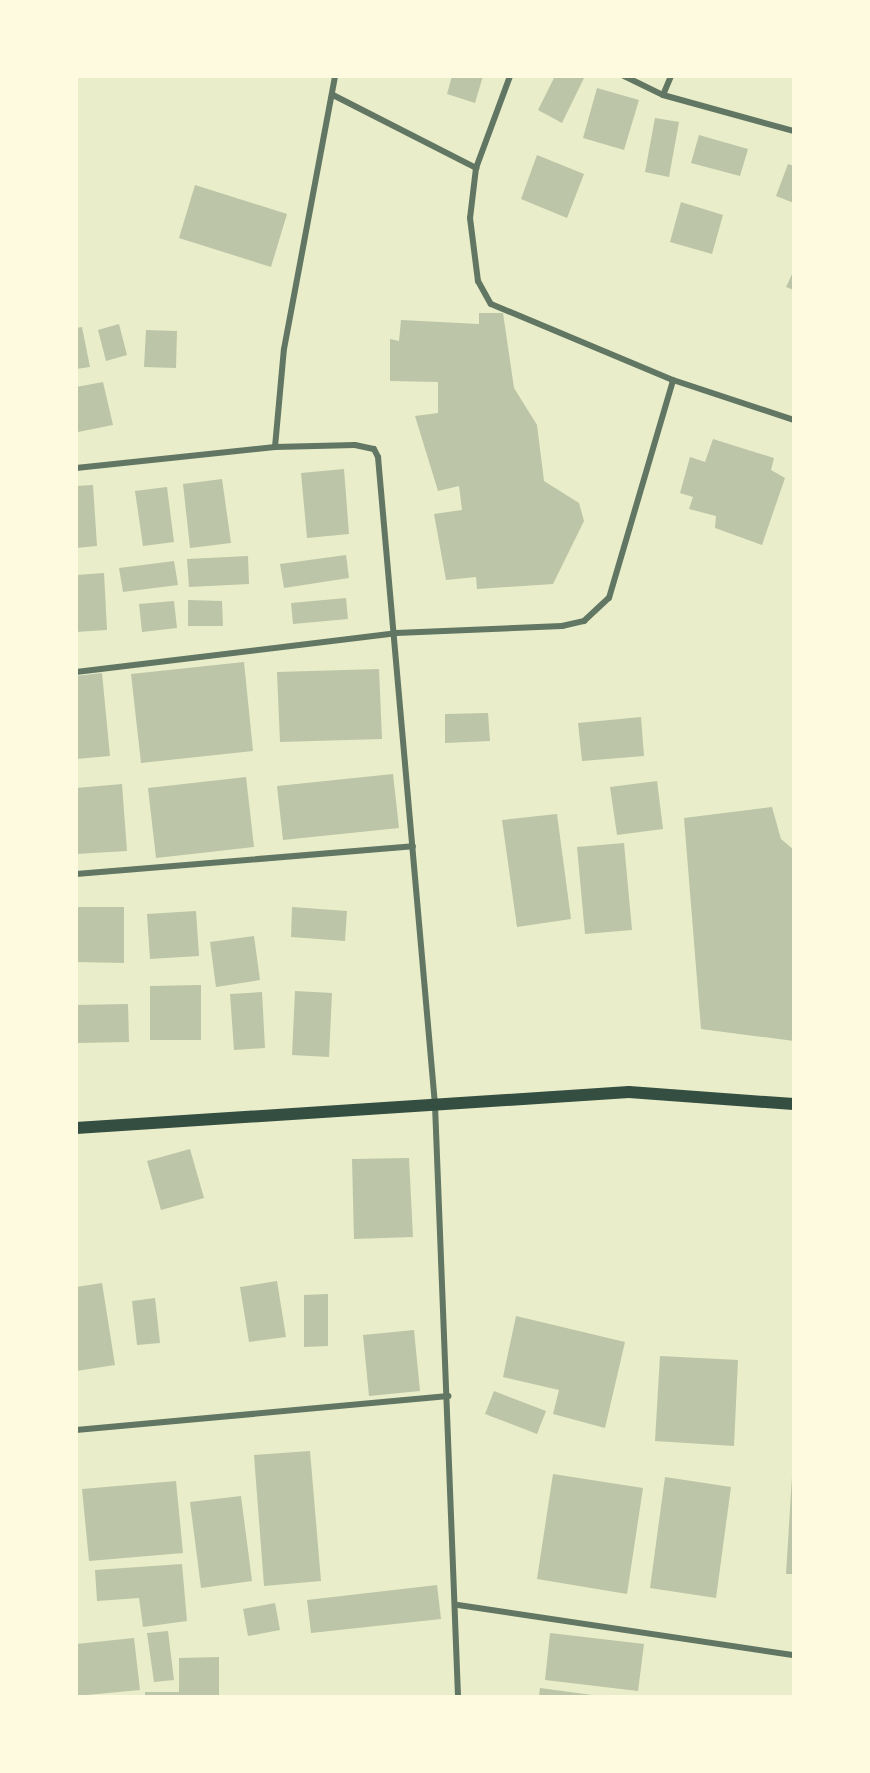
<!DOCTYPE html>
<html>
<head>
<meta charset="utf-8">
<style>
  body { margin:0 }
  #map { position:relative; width:870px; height:1773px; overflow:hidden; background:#e9edc9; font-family:Lato,sans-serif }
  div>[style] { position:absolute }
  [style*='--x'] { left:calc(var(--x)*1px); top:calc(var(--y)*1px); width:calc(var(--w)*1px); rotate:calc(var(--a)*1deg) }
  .building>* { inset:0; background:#bcc5a7 }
  .minor>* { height:6px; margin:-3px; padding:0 3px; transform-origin:3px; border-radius:3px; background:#617663 }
  .secondary>* { height:12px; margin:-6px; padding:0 6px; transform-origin:6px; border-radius:6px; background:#344e41 }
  span { translate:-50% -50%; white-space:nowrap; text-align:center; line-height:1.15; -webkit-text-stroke:6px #fefae0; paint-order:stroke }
  .frame { position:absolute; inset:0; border:78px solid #fefae0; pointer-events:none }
</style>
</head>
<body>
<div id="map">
  <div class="building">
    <div style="clip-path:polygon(452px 76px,483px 76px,475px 103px,447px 94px)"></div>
    <div style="clip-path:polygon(555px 76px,584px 78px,562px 123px,538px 110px)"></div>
    <div style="clip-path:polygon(597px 88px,639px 100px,624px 150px,583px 138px)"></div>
    <div style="clip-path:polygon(655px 118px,679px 122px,669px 177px,645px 172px)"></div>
    <div style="clip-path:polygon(699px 135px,748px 149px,740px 176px,691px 163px)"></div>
    <div style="clip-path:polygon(537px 155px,584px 174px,567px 218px,521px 199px)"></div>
    <div style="clip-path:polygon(788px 164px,794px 166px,794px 203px,776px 196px)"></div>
    <div style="clip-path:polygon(195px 185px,287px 214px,271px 267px,179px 238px)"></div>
    <div style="clip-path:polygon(681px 202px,723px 215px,712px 254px,670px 242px)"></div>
    <div style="clip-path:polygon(794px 270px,794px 290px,786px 287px)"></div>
    <div style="clip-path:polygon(479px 313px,503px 313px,514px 388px,537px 425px,544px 481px,579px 503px,584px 521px,553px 584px,477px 589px,476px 577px,446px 580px,434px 514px,462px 510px,459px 486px,438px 491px,415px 416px,438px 413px,438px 382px,390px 381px,390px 339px,399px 341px,401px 320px,479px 324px)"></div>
    <div style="clip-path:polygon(119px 324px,127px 355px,106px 361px,98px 330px)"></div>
    <div style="clip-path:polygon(82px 327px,90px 367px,76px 369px,76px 328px)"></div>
    <div style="clip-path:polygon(146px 330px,177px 331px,176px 368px,144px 367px)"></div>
    <div style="clip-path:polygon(103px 382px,113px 425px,78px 432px,76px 387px)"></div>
    <div style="clip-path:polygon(713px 439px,774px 458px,771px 470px,785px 478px,762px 545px,715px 528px,716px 516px,689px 509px,693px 497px,680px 493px,690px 457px,705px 462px)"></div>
    <div style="clip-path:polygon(344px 469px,349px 534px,307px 538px,301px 473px)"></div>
    <div style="clip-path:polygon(222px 479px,231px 543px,190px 548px,183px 484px)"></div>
    <div style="clip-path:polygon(93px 485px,97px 546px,76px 548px,76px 486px)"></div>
    <div style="clip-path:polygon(167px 487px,174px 542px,143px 546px,135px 491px)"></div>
    <div style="clip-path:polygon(346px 555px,349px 578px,284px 588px,280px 564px)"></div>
    <div style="clip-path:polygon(248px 556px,249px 584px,189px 587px,187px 559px)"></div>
    <div style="clip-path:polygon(174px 561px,178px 585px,123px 592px,119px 568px)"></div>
    <div style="clip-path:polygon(104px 573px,107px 630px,76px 632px,76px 575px)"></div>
    <div style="clip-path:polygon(346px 598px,348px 619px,293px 624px,291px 603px)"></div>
    <div style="clip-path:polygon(188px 600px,222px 601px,223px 626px,188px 626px)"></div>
    <div style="clip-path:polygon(174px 601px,177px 628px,142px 632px,139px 604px)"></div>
    <div style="clip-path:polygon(244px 662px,253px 751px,141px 763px,131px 674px)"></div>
    <div style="clip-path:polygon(379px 669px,382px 739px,280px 742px,277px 672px)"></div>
    <div style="clip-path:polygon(102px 673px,110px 756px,76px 759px,76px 676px)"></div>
    <div style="clip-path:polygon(488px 713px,490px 741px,445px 743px,445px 714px)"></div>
    <div style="clip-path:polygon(641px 717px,644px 756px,582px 761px,578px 723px)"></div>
    <div style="clip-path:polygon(393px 774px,399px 828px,283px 840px,277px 786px)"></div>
    <div style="clip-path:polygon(246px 777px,254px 847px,156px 858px,148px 788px)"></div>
    <div style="clip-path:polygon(657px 781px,663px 829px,617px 835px,610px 787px)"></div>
    <div style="clip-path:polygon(122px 784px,127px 851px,76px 854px,76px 788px)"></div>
    <div style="clip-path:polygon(772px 807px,781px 839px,794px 850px,794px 1041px,701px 1029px,684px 818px)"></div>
    <div style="clip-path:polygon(557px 814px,571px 919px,517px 927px,502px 820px)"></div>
    <div style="clip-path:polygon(624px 843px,632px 930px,585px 934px,577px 847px)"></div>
    <div style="clip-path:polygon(76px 907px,124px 907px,124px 963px,76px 962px)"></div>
    <div style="clip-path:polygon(292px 907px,347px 911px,345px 941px,291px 937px)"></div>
    <div style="clip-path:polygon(196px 911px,199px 956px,150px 959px,147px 914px)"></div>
    <div style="clip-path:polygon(254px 936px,260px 980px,216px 987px,210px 942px)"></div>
    <div style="clip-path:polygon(201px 985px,201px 1040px,150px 1040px,150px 986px)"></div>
    <div style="clip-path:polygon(295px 991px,332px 993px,329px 1057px,292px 1055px)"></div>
    <div style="clip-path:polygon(262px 992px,265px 1048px,234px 1050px,230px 994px)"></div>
    <div style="clip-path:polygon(128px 1004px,129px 1042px,76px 1043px,76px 1005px)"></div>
    <div style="clip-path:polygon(190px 1149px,204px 1198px,161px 1210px,147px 1161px)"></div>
    <div style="clip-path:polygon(409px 1158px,413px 1237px,354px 1239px,352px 1159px)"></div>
    <div style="clip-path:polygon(277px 1281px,286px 1337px,249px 1342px,240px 1287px)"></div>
    <div style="clip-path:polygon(102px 1283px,115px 1365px,76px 1371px,76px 1287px)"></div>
    <div style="clip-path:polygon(328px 1294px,328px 1346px,304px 1347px,304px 1295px)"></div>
    <div style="clip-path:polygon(155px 1298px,160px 1343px,137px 1345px,132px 1301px)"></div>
    <div style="clip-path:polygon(516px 1316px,625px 1342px,605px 1428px,553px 1414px,559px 1390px,503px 1377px)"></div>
    <div style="clip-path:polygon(414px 1330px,420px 1391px,369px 1396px,363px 1335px)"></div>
    <div style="clip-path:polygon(660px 1356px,738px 1360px,734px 1446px,655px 1441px)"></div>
    <div style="clip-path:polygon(494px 1391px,546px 1411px,537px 1434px,485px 1414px)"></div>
    <div style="clip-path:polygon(310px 1451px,321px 1581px,264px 1586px,254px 1455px)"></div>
    <div style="clip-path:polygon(553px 1474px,643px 1488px,627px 1594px,537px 1579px)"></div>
    <div style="clip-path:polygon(665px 1477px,731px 1487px,716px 1598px,650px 1588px)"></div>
    <div style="clip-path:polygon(792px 1477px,794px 1477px,794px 1574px,786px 1574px)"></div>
    <div style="clip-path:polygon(176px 1481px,183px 1553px,89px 1561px,82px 1489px)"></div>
    <div style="clip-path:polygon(241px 1496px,252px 1581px,201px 1588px,190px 1502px)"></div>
    <div style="clip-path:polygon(182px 1564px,187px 1621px,143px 1627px,139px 1598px,97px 1601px,95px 1570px)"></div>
    <div style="clip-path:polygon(437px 1585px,441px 1619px,311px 1633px,307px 1600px)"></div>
    <div style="clip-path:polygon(275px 1603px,280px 1630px,248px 1636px,243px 1609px)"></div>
    <div style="clip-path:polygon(168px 1631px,174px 1680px,154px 1682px,147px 1633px)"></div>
    <div style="clip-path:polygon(550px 1633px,644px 1644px,638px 1691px,545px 1680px)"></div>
    <div style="clip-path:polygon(134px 1638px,140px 1690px,76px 1696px,76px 1644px)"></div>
    <div style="clip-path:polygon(219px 1657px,219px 1696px,145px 1696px,145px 1692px,179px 1692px,179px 1658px)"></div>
    <div style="clip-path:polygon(540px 1688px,592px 1695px,592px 1696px,539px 1696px)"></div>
  </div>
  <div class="minor">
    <div style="--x:624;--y:76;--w:43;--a:26"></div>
    <div style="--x:663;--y:95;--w:136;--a:15.4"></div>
    <div style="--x:333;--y:95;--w:161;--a:27"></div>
    <div style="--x:476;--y:168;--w:98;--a:-69.7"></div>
    <div style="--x:663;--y:95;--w:21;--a:-67"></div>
    <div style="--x:476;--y:168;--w:50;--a:96.8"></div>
    <div style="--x:470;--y:218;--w:64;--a:82.8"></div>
    <div style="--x:478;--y:281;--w:26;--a:61"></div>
    <div style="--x:491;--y:304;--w:197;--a:22.7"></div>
    <div style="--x:275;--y:447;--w:98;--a:-84.8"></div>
    <div style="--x:284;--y:349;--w:278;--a:-79.4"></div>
    <div style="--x:76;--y:468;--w:200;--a:-6"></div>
    <div style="--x:275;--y:447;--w:80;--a:-1.4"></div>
    <div style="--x:355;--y:445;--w:19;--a:12"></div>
    <div style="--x:374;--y:449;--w:9;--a:63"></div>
    <div style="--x:378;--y:457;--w:651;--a:84.97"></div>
    <div style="--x:435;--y:1105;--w:591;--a:87.77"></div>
    <div style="--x:76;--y:672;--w:322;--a:-6.9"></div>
    <div style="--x:396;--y:633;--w:166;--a:-2.4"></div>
    <div style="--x:562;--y:626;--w:23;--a:-13"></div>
    <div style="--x:584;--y:621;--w:34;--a:-43"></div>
    <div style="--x:609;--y:598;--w:227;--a:-73.6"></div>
    <div style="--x:673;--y:380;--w:127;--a:18.3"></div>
    <div style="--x:76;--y:874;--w:338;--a:-4.7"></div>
    <div style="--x:76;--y:1430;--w:374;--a:-5.2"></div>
    <div style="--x:458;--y:1605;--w:340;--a:8.5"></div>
  </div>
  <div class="secondary">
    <div style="--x:76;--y:1128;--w:554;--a:-3.72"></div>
    <div style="--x:629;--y:1092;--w:165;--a:4.2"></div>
  </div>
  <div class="frame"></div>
</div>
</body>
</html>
